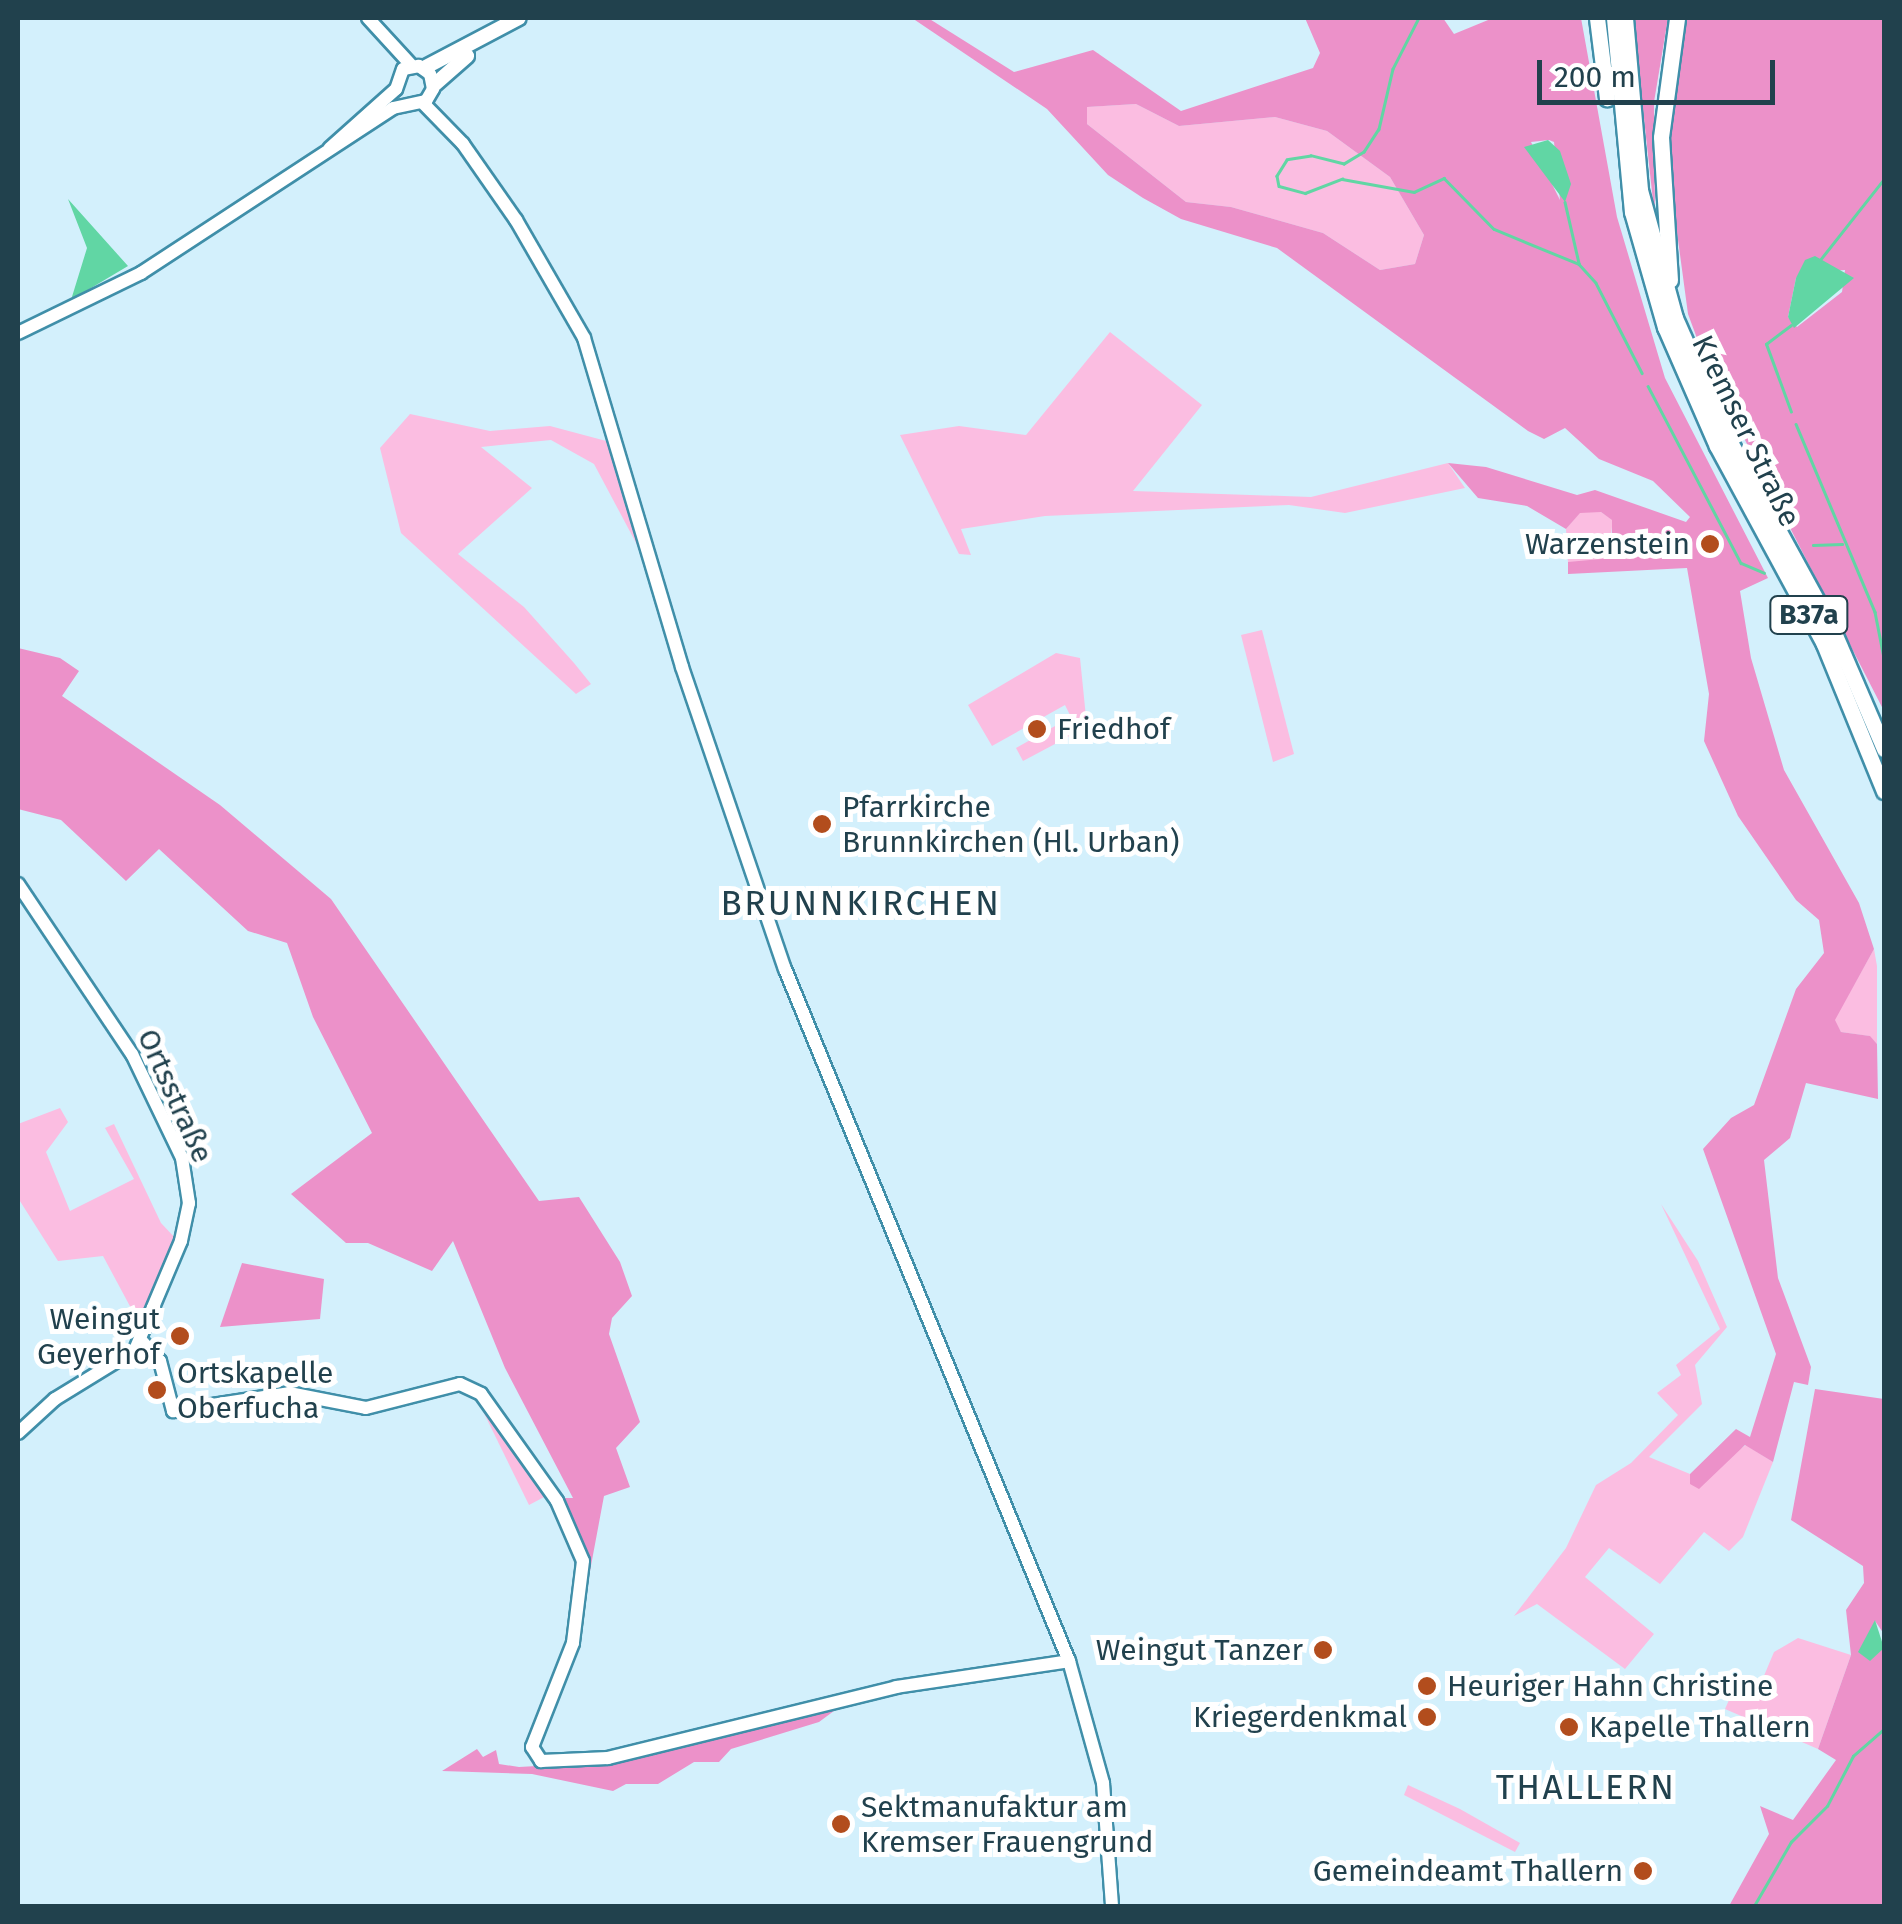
<!DOCTYPE html>
<html>
<head>
<meta charset="utf-8">
<style>
  body { margin:0 }
  #map { position:relative; width:1902px; height:1924px; overflow:hidden; background:#d3f0fc; font-family:"Fira Sans",sans-serif }
  div>[style] { position:absolute }
  [style*='--x'] { left:calc(var(--x)*1px); top:calc(var(--y)*1px); width:calc(var(--w)*1px); rotate:calc(var(--a)*1deg) }
  .green>* { inset:0; background:#fbbde1 }
  .forest>* { inset:0; background:#ec91c9 }
  .water>* { inset:0; background:#61d6a4 }
  .stream>* { height:2.5px; margin:-1.25px; padding:0 1.25px; transform-origin:1.25px; border-radius:1.25px; background:#61d6a4 }
  .roads { filter:drop-shadow(2px 0 #408fa9) drop-shadow(-2px 0 #408fa9) drop-shadow(0 2px #408fa9) drop-shadow(0 -2px #408fa9) }
  .secondary>* { height:12px; margin:-6px; padding:0 6px; transform-origin:6px; border-radius:6px; background:#fff }
  .primary>* { height:14px; margin:-7px; padding:0 7px; transform-origin:7px; border-radius:7px; background:#fff }
  .highway>* { height:15px; margin:-7.5px; padding:0 7.5px; transform-origin:7.5px; border-radius:7.5px; background:#fff }
  .dots>* { width:28px; height:28px; translate:-50% -50%; box-sizing:border-box; border:5px solid #fff; border-radius:50% }
  span { translate:-50% -50%; white-space:nowrap; text-align:center; line-height:1.15; -webkit-text-stroke:10px #fff; paint-order:stroke }
  .shield-label span { padding:2px 8px; background:#fff; border:2px solid; border-radius:8px; -webkit-text-stroke-width:0 }
  .shield-label { font-size:28px; color:#21414d; font-weight:700 }
  .street-label { font-size:30px; color:#21414d }
  .poi-label { font-size:30px; color:#21414d }
  .right { translate:-100% -50%; text-align:right }
  .left { translate:0 -50%; text-align:left }
  .quarter-label { font-size:35px; color:#21414d; letter-spacing:2.5px }
  .frame { position:absolute; inset:0; border:20px solid #21414d; pointer-events:none }
  .scale { position:absolute; left:1537px; top:60px; width:238px; height:45px; box-sizing:border-box; border:5px solid #21414d; border-top:0; padding-left:12px; font-size:30px; line-height:35px; white-space:nowrap; color:#21414d; -webkit-text-stroke:8px #fff; paint-order:stroke }
</style>
</head>
<body>
<div id="map">
  <div class="green">
    <div style="clip-path:polygon(1136px 104px,1179px 126px,1275px 117px,1327px 131px,1390px 177px,1424px 235px,1415px 264px,1380px 270px,1323px 233px,1231px 207px,1186px 202px,1087px 124px,1086px 107px)"></div>
    <div style="clip-path:polygon(1110px 332px,1202px 405px,1133px 491px,1311px 497px,1448px 463px,1465px 488px,1345px 513px,1289px 505px,1045px 516px,961px 529px,971px 555px,959px 554px,900px 435px,959px 426px,1026px 435px)"></div>
    <div style="clip-path:polygon(410px 414px,490px 431px,550px 426px,610px 442px,643px 556px,594px 464px,551px 440px,481px 447px,532px 488px,458px 554px,524px 607px,574px 663px,591px 684px,576px 694px,401px 533px,380px 448px)"></div>
    <div style="clip-path:polygon(1580px 512px,1601px 512px,1613px 520px,1607px 563px,1568px 562px,1566px 529px)"></div>
    <div style="clip-path:polygon(1262px 630px,1294px 754px,1273px 762px,1241px 635px)"></div>
    <div style="clip-path:polygon(1056px 653px,1080px 658px,1087px 727px,1023px 761px,1016px 748px,1071px 717px,1065px 705px,992px 746px,968px 705px)"></div>
    <div style="clip-path:polygon(1874px 949px,1877px 966px,1877px 1044px,1869px 1036px,1841px 1032px,1834px 1020px)"></div>
    <div style="clip-path:polygon(60px 1108px,68px 1122px,46px 1152px,70px 1211px,134px 1179px,105px 1128px,114px 1124px,161px 1223px,177px 1240px,139px 1323px,103px 1256px,58px 1261px,18px 1198px,18px 1124px)"></div>
    <div style="clip-path:polygon(1661px 1204px,1698px 1261px,1727px 1327px,1695px 1365px,1702px 1404px,1649px 1457px,1690px 1474px,1690px 1484px,1746px 1445px,1773px 1462px,1743px 1537px,1729px 1551px,1704px 1532px,1660px 1584px,1609px 1548px,1585px 1577px,1654px 1634px,1625px 1669px,1537px 1604px,1514px 1616px,1566px 1548px,1596px 1485px,1631px 1463px,1678px 1415px,1657px 1393px,1681px 1375px,1676px 1365px,1720px 1329px)"></div>
    <div style="clip-path:polygon(476px 1397px,548px 1495px,529px 1505px)"></div>
    <div style="clip-path:polygon(1798px 1638px,1851px 1655px,1818px 1749px,1725px 1709px,1737px 1682px,1758px 1690px,1774px 1652px)"></div>
    <div style="clip-path:polygon(1408px 1785px,1460px 1809px,1520px 1843px,1515px 1852px,1404px 1795px)"></div>
  </div>
  <div class="forest">
    <div style="clip-path:polygon(evenodd,912px 18px,928px 18px,1014px 72px,1093px 50px,1181px 111px,1313px 68px,1320px 53px,1305px 18px,1443px 18px,1454px 34px,1493px 18px,1581px 18px,1617px 217px,1665px 378px,1768px 578px,1740px 591px,1751px 658px,1784px 770px,1859px 903px,1874px 949px,1835px 1020px,1841px 1032px,1870px 1036px,1877px 1044px,1878px 1099px,1806px 1083px,1790px 1138px,1764px 1160px,1778px 1278px,1811px 1367px,1808px 1385px,1794px 1382px,1773px 1462px,1745px 1445px,1699px 1489px,1690px 1484px,1690px 1474px,1736px 1429px,1750px 1437px,1776px 1354px,1703px 1149px,1731px 1118px,1754px 1105px,1796px 989px,1824px 953px,1819px 920px,1796px 900px,1738px 816px,1704px 741px,1709px 694px,1687px 568px,1568px 574px,1568px 562px,1612px 558px,1612px 520px,1601px 512px,1580px 513px,1566px 529px,1527px 506px,1478px 498px,1448px 463px,1486px 467px,1577px 495px,1595px 490px,1686px 522px,1690px 517px,1653px 481px,1599px 459px,1565px 428px,1544px 439px,1528px 431px,1277px 248px,1181px 219px,1143px 198px,1108px 175px,1047px 109px,912px 18px,1136px 104px,1179px 126px,1275px 117px,1327px 131px,1390px 177px,1424px 235px,1415px 264px,1380px 270px,1323px 233px,1231px 207px,1186px 202px,1087px 124px,1087px 107px,1136px 104px,912px 18px,1549px 140px,1554px 142px,1560px 200px,1531px 142px,1549px 140px)"></div>
    <div style="clip-path:polygon(1633px 18px,1668px 18px,1654px 102px,1655px 219px)"></div>
    <div style="clip-path:polygon(evenodd,1685px 18px,1884px 18px,1884px 711px,1708px 368px,1688px 314px,1669px 173px,1674px 69px,1685px 18px,1820px 260px,1830px 271px,1845px 270px,1842px 292px,1797px 327px,1788px 317px,1796px 278px,1820px 260px)"></div>
    <div style="clip-path:polygon(18px 648px,60px 658px,79px 671px,62px 696px,220px 805px,331px 899px,539px 1201px,579px 1197px,620px 1262px,632px 1296px,612px 1318px,609px 1334px,640px 1422px,616px 1448px,630px 1487px,604px 1496px,590px 1571px,561px 1498px,573px 1498px,505px 1368px,453px 1241px,432px 1271px,368px 1243px,346px 1243px,291px 1194px,372px 1133px,313px 1017px,287px 943px,248px 931px,159px 849px,126px 881px,61px 820px,18px 809px)"></div>
    <div style="clip-path:polygon(242px 1263px,324px 1279px,320px 1319px,220px 1327px)"></div>
    <div style="clip-path:polygon(1815px 1389px,1884px 1399px,1884px 1634px,1875px 1621px,1864px 1646px,1884px 1648px,1884px 1906px,1729px 1906px,1769px 1834px,1760px 1806px,1793px 1820px,1836px 1760px,1818px 1749px,1851px 1655px,1846px 1610px,1864px 1583px,1863px 1566px,1791px 1520px)"></div>
    <div style="clip-path:polygon(842px 1705px,819px 1722px,731px 1749px,719px 1762px,694px 1762px,658px 1784px,626px 1784px,613px 1791px,532px 1774px,442px 1771px,477px 1749px,483px 1757px,496px 1750px,499px 1764px,519px 1767px,608px 1762px)"></div>
  </div>
  <div class="water">
    <div style="clip-path:polygon(1548px 140px,1560px 151px,1571px 184px,1565px 202px,1524px 147px)"></div>
    <div style="clip-path:polygon(68px 199px,128px 266px,71px 300px,87px 248px)"></div>
    <div style="clip-path:polygon(1815px 256px,1854px 278px,1794px 328px,1788px 317px,1796px 278px,1805px 260px)"></div>
    <div style="clip-path:polygon(1875px 1620px,1884px 1648px,1870px 1661px,1858px 1652px)"></div>
  </div>
  <div class="stream">
    <div style="--x:1419;--y:18;--w:57;--a:117"></div>
    <div style="--x:1393;--y:69;--w:62;--a:103.1"></div>
    <div style="--x:1379;--y:129;--w:27;--a:123"></div>
    <div style="--x:1364;--y:152;--w:23;--a:149"></div>
    <div style="--x:1344;--y:164;--w:34;--a:-166"></div>
    <div style="--x:1311;--y:156;--w:24;--a:171"></div>
    <div style="--x:1287;--y:160;--w:19;--a:122"></div>
    <div style="--x:1277;--y:176;--w:10;--a:79"></div>
    <div style="--x:1279;--y:186;--w:27;--a:15"></div>
    <div style="--x:1305;--y:193;--w:40;--a:-21"></div>
    <div style="--x:1342;--y:179;--w:73;--a:10.2"></div>
    <div style="--x:1414;--y:192;--w:33;--a:-25"></div>
    <div style="--x:1444;--y:178;--w:71;--a:45.6"></div>
    <div style="--x:1494;--y:229;--w:92;--a:22.4"></div>
    <div style="--x:1579;--y:264;--w:25;--a:48"></div>
    <div style="--x:1596;--y:283;--w:101;--a:62.9"></div>
    <div style="--x:1565;--y:202;--w:63;--a:77.1"></div>
    <div style="--x:1820;--y:260;--w:103;--a:-51.7"></div>
    <div style="--x:1648;--y:386;--w:200;--a:62.3"></div>
    <div style="--x:1741;--y:563;--w:25;--a:23"></div>
    <div style="--x:1791;--y:412;--w:72;--a:-110.2"></div>
    <div style="--x:1766;--y:344;--w:31;--a:-37"></div>
    <div style="--x:1796;--y:424;--w:204;--a:67.2"></div>
    <div style="--x:1875;--y:612;--w:47;--a:78.9"></div>
    <div style="--x:1813;--y:545;--w:29;--a:-2"></div>
    <div style="--x:1754;--y:1906;--w:74;--a:-60"></div>
    <div style="--x:1791;--y:1842;--w:51;--a:-45"></div>
    <div style="--x:1827;--y:1806;--w:56;--a:-62.5"></div>
    <div style="--x:1853;--y:1756;--w:41;--a:-41.1"></div>
  </div>
  <div class="roads">
    <div class="secondary">
      <div style="--x:368;--y:18;--w:65;--a:47.5"></div>
      <div style="--x:423;--y:103;--w:57;--a:45.7"></div>
      <div style="--x:463;--y:144;--w:93;--a:55.1"></div>
      <div style="--x:516;--y:220;--w:136;--a:60"></div>
      <div style="--x:584;--y:338;--w:343;--a:73.4"></div>
      <div style="--x:682;--y:667;--w:319;--a:71.2"></div>
      <div style="--x:785;--y:969;--w:748;--a:67.69"></div>
      <div style="--x:1069;--y:1661;--w:127;--a:74.4"></div>
      <div style="--x:1103;--y:1783;--w:123;--a:85.8"></div>
      <div style="--x:18;--y:333;--w:137;--a:-26"></div>
      <div style="--x:141;--y:273;--w:301;--a:-33.2"></div>
      <div style="--x:393;--y:108;--w:34;--a:-12"></div>
      <div style="--x:426;--y:101;--w:14;--a:-60"></div>
      <div style="--x:433;--y:89;--w:15;--a:-101"></div>
      <div style="--x:430;--y:74;--w:14;--a:-144"></div>
      <div style="--x:419;--y:66;--w:16;--a:169"></div>
      <div style="--x:403;--y:69;--w:21;--a:109"></div>
      <div style="--x:396;--y:89;--w:89;--a:138.2"></div>
      <div style="--x:18;--y:884;--w:205;--a:56.2"></div>
      <div style="--x:132;--y:1054;--w:115;--a:64.3"></div>
      <div style="--x:182;--y:1158;--w:46;--a:81.2"></div>
      <div style="--x:189;--y:1203;--w:39;--a:102"></div>
      <div style="--x:181;--y:1241;--w:118;--a:112.9"></div>
      <div style="--x:135;--y:1350;--w:94;--a:148.5"></div>
      <div style="--x:55;--y:1399;--w:50;--a:137.4"></div>
      <div style="--x:140;--y:1339;--w:30;--a:48"></div>
      <div style="--x:160;--y:1361;--w:52;--a:75.4"></div>
      <div style="--x:173;--y:1411;--w:117;--a:-8.8"></div>
      <div style="--x:289;--y:1393;--w:78;--a:11"></div>
      <div style="--x:366;--y:1408;--w:97;--a:-14.3"></div>
      <div style="--x:460;--y:1384;--w:23;--a:25"></div>
      <div style="--x:481;--y:1394;--w:131;--a:54.6"></div>
      <div style="--x:557;--y:1501;--w:65;--a:66.6"></div>
      <div style="--x:583;--y:1561;--w:83;--a:97"></div>
      <div style="--x:573;--y:1643;--w:112;--a:111.5"></div>
      <div style="--x:532;--y:1747;--w:17;--a:57"></div>
      <div style="--x:541;--y:1761;--w:67;--a:-2.6"></div>
      <div style="--x:608;--y:1758;--w:297;--a:-13.8"></div>
      <div style="--x:896;--y:1687;--w:175;--a:-8.5"></div>
    </div>
    <div class="primary">
      <div style="--x:424;--y:68;--w:107;--a:-27.8"></div>
      <div style="--x:434;--y:85;--w:44;--a:-41.3"></div>
    </div>
    <div class="highway">
      <div style="--x:1597;--y:18;--w:81;--a:82.9"></div>
      <div style="--x:1614;--y:18;--w:195;--a:84.7"></div>
      <div style="--x:1632;--y:212;--w:120;--a:74"></div>
      <div style="--x:1665;--y:327;--w:130;--a:66.4"></div>
      <div style="--x:1717;--y:446;--w:225;--a:61.6"></div>
      <div style="--x:1824;--y:644;--w:159;--a:67.8"></div>
      <div style="--x:1625;--y:18;--w:173;--a:85"></div>
      <div style="--x:1640;--y:190;--w:133;--a:74.7"></div>
      <div style="--x:1675;--y:318;--w:136;--a:66.1"></div>
      <div style="--x:1730;--y:442;--w:212;--a:61.3"></div>
      <div style="--x:1832;--y:628;--w:132;--a:66.7"></div>
      <div style="--x:1670;--y:280;--w:143;--a:-93.6"></div>
      <div style="--x:1661;--y:137;--w:120;--a:-82.3"></div>
    </div>
  </div>
  <div class="dots">
    <div style="left:1710px;top:544px;background:#b24d1d"></div>
    <div style="left:1037px;top:729px;background:#b24d1d"></div>
    <div style="left:822px;top:824px;background:#b24d1d"></div>
    <div style="left:180px;top:1336px;background:#b24d1d"></div>
    <div style="left:157px;top:1390px;background:#b24d1d"></div>
    <div style="left:1323px;top:1650px;background:#b24d1d"></div>
    <div style="left:1427px;top:1686px;background:#b24d1d"></div>
    <div style="left:1427px;top:1717px;background:#b24d1d"></div>
    <div style="left:1569px;top:1727px;background:#b24d1d"></div>
    <div style="left:841px;top:1824px;background:#b24d1d"></div>
    <div style="left:1643px;top:1871px;background:#b24d1d"></div>
  </div>
  <div class="shield-label">
    <span style="left:1809px;top:615px">B37a</span>
  </div>
  <div class="street-label">
    <span style="left:1746px;top:431px;rotate:64deg">Kremser Straße</span>
    <span style="left:175px;top:1096px;rotate:66deg">Ortsstraße</span>
  </div>
  <div class="poi-label">
    <span class="right" style="left:1690px;top:544px">Warzenstein</span>
    <span class="left" style="left:1057px;top:729px">Friedhof</span>
    <span class="left" style="left:842px;top:824px">Pfarrkirche<br>Brunnkirchen (Hl. Urban)</span>
    <span class="right" style="left:160px;top:1336px">Weingut<br>Geyerhof</span>
    <span class="left" style="left:177px;top:1390px">Ortskapelle<br>Oberfucha</span>
    <span class="right" style="left:1303px;top:1650px">Weingut Tanzer</span>
    <span class="left" style="left:1447px;top:1686px">Heuriger Hahn Christine</span>
    <span class="right" style="left:1407px;top:1717px">Kriegerdenkmal</span>
    <span class="left" style="left:1589px;top:1727px">Kapelle Thallern</span>
    <span class="left" style="left:861px;top:1824px">Sektmanufaktur am<br>Kremser Frauengrund</span>
    <span class="right" style="left:1623px;top:1871px">Gemeindeamt Thallern</span>
  </div>
  <div class="quarter-label">
    <span style="left:861px;top:903px">BRUNNKIRCHEN</span>
    <span style="left:1586px;top:1787px">THALLERN</span>
  </div>
  <div class="frame"></div>
  <div class="scale">200 m</div>
</div>
</body>
</html>
